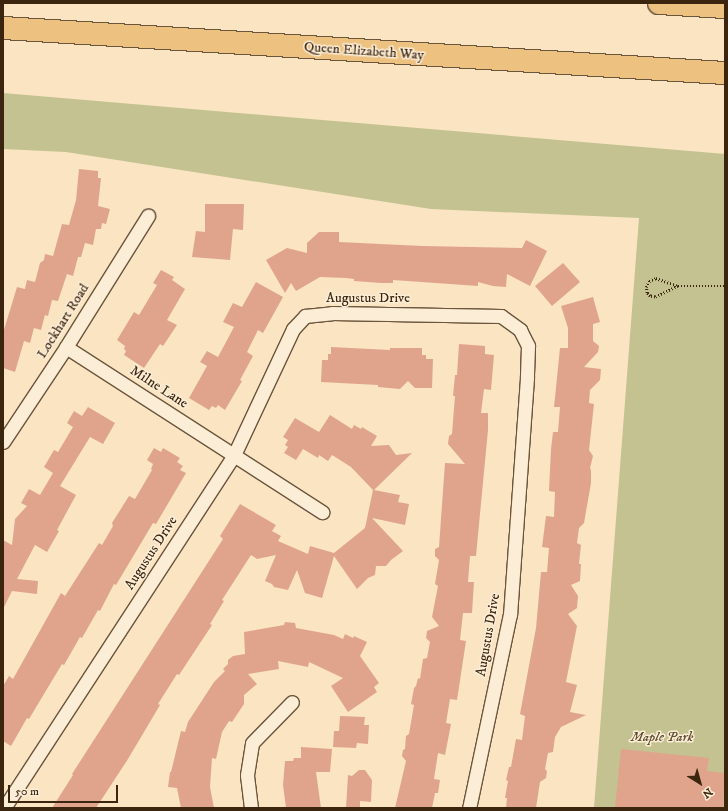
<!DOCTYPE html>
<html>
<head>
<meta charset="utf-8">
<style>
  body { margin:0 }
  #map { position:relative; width:728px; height:811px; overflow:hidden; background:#fae4c2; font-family:"IM FELL DW Pica",serif }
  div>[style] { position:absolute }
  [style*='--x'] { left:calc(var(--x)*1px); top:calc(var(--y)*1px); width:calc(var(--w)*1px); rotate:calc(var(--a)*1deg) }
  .green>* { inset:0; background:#c3c290 }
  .building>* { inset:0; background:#e0a48d }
  .path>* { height:2.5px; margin-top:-1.25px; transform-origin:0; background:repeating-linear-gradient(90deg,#3b250f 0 1px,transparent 0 3px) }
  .roads { filter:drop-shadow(1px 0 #6b553c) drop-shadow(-1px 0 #6b553c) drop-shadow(0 1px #6b553c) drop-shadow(0 -1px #6b553c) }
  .minor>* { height:13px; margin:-6.5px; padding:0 6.5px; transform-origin:6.5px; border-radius:6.5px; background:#fcedd7 }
  .motorway>* { height:22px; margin:-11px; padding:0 11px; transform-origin:11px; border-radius:11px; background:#edc281 }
  span { translate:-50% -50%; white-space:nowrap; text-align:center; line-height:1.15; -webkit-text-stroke:3px #fcedd7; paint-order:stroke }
  .street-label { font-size:14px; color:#3b250f }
  .park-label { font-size:14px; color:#5d4c2f; font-style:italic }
  .frame { position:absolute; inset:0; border:4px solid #3b250f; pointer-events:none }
  .north { position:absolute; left:680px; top:763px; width:40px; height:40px; -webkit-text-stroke:3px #fcedd7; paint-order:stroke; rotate:143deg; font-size:11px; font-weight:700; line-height:16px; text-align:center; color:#3b250f }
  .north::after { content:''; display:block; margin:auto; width:14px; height:18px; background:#3b250f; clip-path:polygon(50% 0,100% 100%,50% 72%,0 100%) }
  .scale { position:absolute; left:8px; top:785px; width:110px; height:18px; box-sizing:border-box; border:2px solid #3b250f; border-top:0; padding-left:5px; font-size:12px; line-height:14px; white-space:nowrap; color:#3b250f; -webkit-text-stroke:3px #fcedd7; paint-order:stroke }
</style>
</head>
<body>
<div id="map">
  <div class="green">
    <div style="clip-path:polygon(3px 93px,725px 154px,725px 808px,594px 808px,639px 218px,431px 209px,66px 152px,3px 149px)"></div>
  </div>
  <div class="building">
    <div style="clip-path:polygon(79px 169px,98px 171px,98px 178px,101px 178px,98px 206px,110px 209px,106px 224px,102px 223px,101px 229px,96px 229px,93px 245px,85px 243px,81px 257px,78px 257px,73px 276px,67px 274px,58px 301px,52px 300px,48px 316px,45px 315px,41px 330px,34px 328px,30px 343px,24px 341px,15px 372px,3px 368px,3px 333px,17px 287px,25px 289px,27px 280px,35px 282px,40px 263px,44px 260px,45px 254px,53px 256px,62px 224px,69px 225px,76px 200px)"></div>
    <div style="clip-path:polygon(205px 204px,244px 204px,243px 230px,233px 229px,230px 260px,192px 257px,196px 231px,205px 232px)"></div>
    <div style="clip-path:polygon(319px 232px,339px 232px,339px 242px,422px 246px,522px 248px,526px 240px,547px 251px,530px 286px,507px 274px,506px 287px,493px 286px,478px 282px,478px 286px,464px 285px,393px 280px,393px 283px,381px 283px,354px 281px,354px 279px,346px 278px,320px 277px,296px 291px,291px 283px,285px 293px,266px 260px,287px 248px,307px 253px,307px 243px)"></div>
    <div style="clip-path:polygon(563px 263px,580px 282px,552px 306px,535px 286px)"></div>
    <div style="clip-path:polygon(161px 270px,174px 277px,172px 280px,185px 289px,167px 320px,177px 325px,163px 346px,160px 344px,144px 368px,124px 355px,126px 351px,124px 349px,125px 346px,117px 340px,134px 312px,139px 315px,157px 285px,153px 283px)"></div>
    <div style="clip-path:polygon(256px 282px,283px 297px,263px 333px,258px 330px,247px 352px,253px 356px,240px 380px,242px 381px,225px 410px,218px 405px,216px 408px,212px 406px,209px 410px,189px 398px,207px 366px,200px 362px,207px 351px,218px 357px,234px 327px,223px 322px,233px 303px,242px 307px)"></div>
    <div style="clip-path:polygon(593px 297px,600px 322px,593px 324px,593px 341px,599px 346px,598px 352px,584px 367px,601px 369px,600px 380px,590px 390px,589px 403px,594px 404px,589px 450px,593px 456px,590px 468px,591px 470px,591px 483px,584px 523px,579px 528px,577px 543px,581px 545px,579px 564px,581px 564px,580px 581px,571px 585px,578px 596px,577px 608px,568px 614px,577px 626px,566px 682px,577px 685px,570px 712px,586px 715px,561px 727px,555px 737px,553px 752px,548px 753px,545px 769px,547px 771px,546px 778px,540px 782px,536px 808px,506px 808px,507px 798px,505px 798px,508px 781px,506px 780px,509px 767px,511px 767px,516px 739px,522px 740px,525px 716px,520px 714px,536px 628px,541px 572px,547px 572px,549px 548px,542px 547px,546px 516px,554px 517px,555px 492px,549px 491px,551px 449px,553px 432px,558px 432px,560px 407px,554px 407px,560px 348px,568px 348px,568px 328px,561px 306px)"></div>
    <div style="clip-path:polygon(459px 344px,485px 346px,485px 354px,494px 355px,491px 390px,484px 389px,481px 413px,488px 413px,488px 430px,476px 556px,470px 556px,468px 582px,474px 582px,472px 613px,463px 613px,460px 640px,466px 641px,457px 700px,450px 699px,446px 723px,451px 724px,445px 755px,438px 753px,434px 779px,440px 780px,438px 793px,435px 793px,432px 808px,395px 808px,406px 761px,402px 756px,403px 750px,405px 749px,406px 736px,409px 734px,414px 705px,411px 704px,414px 688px,416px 686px,418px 678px,420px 679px,423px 659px,427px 658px,430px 642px,426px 638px,427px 631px,439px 626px,432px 617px,438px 586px,435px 584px,439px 560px,435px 556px,435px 549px,439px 547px,445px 463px,465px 464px,448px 444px,449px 436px,452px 434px,455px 396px,453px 396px,455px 375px,457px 375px)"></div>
    <div style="clip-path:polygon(331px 347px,390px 350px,390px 348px,422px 348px,422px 355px,426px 355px,426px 359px,433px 359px,432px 388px,415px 388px,408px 381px,400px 389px,378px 387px,378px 385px,321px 382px,322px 360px,328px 360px,328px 354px,331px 354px)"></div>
    <div style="clip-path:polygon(88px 407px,115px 423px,103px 444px,90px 437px,60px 486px,76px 495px,57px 530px,59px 531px,47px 552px,35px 545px,17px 579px,38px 581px,37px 594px,12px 591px,3px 609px,3px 540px,12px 545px,15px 519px,27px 506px,21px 503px,29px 489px,40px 495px,53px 473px,44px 467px,54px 450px,58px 452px,73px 427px,67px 423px,74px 411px,82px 416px)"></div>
    <div style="clip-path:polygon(330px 415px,352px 429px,354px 425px,361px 429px,362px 427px,377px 436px,371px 446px,389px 445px,396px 455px,412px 453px,374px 490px,400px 495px,398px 502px,409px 504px,405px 525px,372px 518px,403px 551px,391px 560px,386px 566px,376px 566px,375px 575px,368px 578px,357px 589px,334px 556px,322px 598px,305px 593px,297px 570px,288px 590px,274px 587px,272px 584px,265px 581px,276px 555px,257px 559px,251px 555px,222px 600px,224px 601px,210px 624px,212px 625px,179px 675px,177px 674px,158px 704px,160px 705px,128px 759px,96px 808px,52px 808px,73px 775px,72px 774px,223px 539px,220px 536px,240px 504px,276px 525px,272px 531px,281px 536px,278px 541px,308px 554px,310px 546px,334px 553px,365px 528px,373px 490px,351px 467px,332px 455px,328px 461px,319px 455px,318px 458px,303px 449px,296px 460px,284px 453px,288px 447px,285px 445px,288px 440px,283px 437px,295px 418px,319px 432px)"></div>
    <div style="clip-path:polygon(154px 448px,161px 452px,163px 448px,180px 458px,177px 462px,183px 466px,180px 470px,186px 473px,156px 524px,153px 523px,116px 585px,114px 584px,100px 611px,98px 610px,82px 638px,80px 637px,64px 665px,62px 664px,29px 719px,27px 718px,11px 746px,3px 741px,3px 686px,9px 676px,13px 679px,61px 593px,65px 596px,99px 543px,102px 545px,113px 526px,112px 523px,129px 496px,135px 499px,152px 470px,151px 469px,153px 464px,147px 460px)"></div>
    <div style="clip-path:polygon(285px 622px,295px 623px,296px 628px,334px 635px,343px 639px,345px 634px,353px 638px,354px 636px,367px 642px,360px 656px,379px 683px,374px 687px,377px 692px,348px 712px,331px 686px,343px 678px,309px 662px,308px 667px,278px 661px,279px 669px,248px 674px,257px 684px,244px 695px,244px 704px,232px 722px,229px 721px,222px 732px,216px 759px,212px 758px,210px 787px,214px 808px,181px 808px,177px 788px,168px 787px,170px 772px,171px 772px,181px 731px,185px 732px,188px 722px,214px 682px,225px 671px,223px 669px,228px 664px,228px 660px,233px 656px,245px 654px,244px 632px,284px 625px)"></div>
    <div style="clip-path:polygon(340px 716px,365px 717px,364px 725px,369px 725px,368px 744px,357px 743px,356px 748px,333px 747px,334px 731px,339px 731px)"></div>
    <div style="clip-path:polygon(301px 747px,332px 749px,330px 772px,316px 772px,321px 808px,286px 808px,283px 785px,285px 761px,293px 761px,294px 758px,301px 758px)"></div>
    <div style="clip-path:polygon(621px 749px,709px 758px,707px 771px,725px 773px,723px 808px,615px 808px)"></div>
    <div style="clip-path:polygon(359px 770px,365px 770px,372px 780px,371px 802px,360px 801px,360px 808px,346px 808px,348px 775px,352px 776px)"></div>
  </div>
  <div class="path">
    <div style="--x:678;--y:286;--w:25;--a:154"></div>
    <div style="--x:655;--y:297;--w:5;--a:-169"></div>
    <div style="--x:650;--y:296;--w:4;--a:-135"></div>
    <div style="--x:647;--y:293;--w:6;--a:-99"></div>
    <div style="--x:646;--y:287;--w:7;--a:-63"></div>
    <div style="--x:649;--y:281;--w:8;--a:-23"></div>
    <div style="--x:656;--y:278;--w:23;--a:20"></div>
    <div style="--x:678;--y:286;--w:47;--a:0"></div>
  </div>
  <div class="roads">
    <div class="minor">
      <div style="--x:66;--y:347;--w:305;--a:32.8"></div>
      <div style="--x:3;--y:442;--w:114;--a:-56.4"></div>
      <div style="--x:66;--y:347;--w:155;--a:-58"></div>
      <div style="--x:4;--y:808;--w:421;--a:-56.9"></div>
      <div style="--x:234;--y:455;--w:139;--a:-64.9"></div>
      <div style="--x:293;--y:329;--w:18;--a:-47"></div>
      <div style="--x:305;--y:316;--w:27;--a:-6"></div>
      <div style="--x:332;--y:313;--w:169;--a:1"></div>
      <div style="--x:501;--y:316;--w:24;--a:36"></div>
      <div style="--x:520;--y:330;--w:18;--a:63"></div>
      <div style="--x:528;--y:346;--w:32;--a:92"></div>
      <div style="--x:527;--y:378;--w:237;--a:94.1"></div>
      <div style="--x:510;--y:614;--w:198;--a:101.9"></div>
      <div style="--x:251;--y:808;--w:33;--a:-97"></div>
      <div style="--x:247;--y:775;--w:32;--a:-81"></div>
      <div style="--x:252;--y:743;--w:57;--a:-45.7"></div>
    </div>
    <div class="motorway">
      <div style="--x:659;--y:3;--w:66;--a:3.5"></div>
      <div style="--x:3;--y:28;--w:723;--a:3.57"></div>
    </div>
  </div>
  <div class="street-label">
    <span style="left:364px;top:51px;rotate:4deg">Queen Elizabeth Way</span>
    <span style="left:368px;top:298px">Augustus Drive</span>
    <span style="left:63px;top:321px;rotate:-58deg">Lockhart Road</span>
    <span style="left:159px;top:387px;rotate:33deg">Milne Lane</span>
    <span style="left:151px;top:553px;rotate:-57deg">Augustus Drive</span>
    <span style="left:488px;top:635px;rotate:-80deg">Augustus Drive</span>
  </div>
  <div class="park-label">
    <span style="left:662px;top:737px">Maple Park</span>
  </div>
  <div class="frame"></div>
  <div class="north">N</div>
  <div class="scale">50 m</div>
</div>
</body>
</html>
